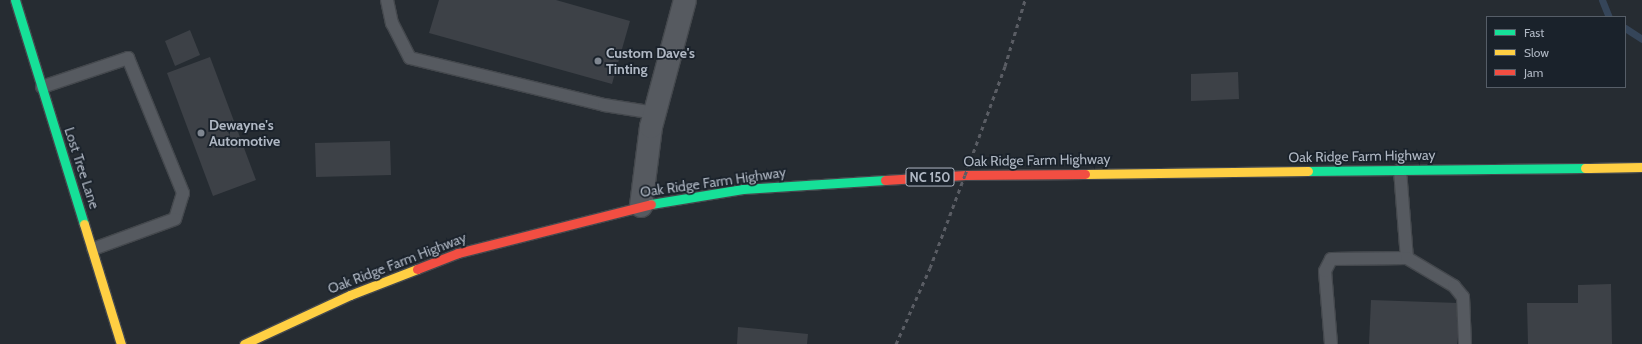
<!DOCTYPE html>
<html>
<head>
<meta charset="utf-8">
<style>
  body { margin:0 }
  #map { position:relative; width:1642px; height:344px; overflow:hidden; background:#262c32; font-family:Cabin,sans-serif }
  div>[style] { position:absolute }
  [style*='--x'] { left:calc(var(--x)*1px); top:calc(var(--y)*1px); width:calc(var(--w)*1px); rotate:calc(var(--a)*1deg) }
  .stream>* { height:7px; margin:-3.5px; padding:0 3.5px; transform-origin:3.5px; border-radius:3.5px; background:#354559 }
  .building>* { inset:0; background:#3d4147 }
  .roads { filter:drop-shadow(1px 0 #44484d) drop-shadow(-1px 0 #44484d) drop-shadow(0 1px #44484d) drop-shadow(0 -1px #44484d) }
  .lane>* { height:12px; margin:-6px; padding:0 6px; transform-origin:6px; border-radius:6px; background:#565a60 }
  .street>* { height:22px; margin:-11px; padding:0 11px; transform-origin:11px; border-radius:11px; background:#565a60 }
  .fast>* { height:9px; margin:-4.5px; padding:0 4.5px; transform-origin:4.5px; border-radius:4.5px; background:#16e098 }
  .slow>* { height:9px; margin:-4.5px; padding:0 4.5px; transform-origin:4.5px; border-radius:4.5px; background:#ffcf43 }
  .jam>* { height:9px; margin:-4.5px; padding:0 4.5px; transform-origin:4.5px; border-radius:4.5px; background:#f24e42 }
  .rail>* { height:3px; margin-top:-1.5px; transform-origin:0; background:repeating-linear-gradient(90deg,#5a5d64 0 4px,transparent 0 8px) }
  .dots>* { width:11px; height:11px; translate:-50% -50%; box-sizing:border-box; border:2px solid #1a222b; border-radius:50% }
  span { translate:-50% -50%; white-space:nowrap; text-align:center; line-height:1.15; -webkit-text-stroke:3.5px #1a222b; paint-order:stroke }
  .shield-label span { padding:1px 3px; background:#1a222b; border:1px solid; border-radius:3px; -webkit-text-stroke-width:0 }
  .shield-label { font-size:13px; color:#afb7c3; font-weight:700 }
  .poi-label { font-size:14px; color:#afb7c3; font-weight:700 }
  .left { translate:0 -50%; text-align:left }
  .street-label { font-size:14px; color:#afb7c3 }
  .legend { position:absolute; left:1486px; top:16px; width:140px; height:72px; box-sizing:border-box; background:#1a222b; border:1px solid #565e68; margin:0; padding:5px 7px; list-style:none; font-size:12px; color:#afb7c3 }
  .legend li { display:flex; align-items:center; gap:8px; height:20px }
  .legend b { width:20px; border:1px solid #565e68 }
</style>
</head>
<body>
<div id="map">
  <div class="stream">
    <div style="--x:1602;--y:0;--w:18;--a:68"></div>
    <div style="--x:1625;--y:28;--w:20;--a:33"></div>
  </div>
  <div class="building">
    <div style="clip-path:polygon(439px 0,556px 0,630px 21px,612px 84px,429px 33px)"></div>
    <div style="clip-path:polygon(190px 30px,200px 55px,175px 66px,165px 41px)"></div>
    <div style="clip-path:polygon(210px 57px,256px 180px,213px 196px,167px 73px)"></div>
    <div style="clip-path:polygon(1238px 72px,1239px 99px,1191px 101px,1191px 74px)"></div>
    <div style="clip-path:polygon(390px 141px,391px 175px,316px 177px,315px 143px)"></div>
    <div style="clip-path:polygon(1611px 284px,1612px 344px,1528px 344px,1527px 303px,1578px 303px,1578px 285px)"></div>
    <div style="clip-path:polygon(1371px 300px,1458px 303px,1457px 344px,1369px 344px)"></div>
    <div style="clip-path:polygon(738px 327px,808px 334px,807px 344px,737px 344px)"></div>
  </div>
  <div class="roads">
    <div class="lane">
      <div style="--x:387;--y:0;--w:24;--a:78"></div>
      <div style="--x:392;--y:23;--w:39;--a:63"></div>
      <div style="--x:410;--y:58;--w:200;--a:13.6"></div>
      <div style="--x:604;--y:105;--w:52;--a:8.9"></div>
      <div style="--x:42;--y:87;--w:91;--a:-18.6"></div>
      <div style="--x:128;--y:58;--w:146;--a:67.8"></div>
      <div style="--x:183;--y:193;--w:27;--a:107"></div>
      <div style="--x:175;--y:219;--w:87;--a:159.9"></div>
      <div style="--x:1400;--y:170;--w:88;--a:85.5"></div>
      <div style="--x:1331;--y:344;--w:73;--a:-94.7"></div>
      <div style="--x:1325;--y:271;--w:13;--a:-63"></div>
      <div style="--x:1331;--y:259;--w:76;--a:-0.8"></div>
      <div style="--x:1407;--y:258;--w:55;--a:30.8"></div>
      <div style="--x:1454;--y:286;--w:14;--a:51"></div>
      <div style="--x:1463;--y:297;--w:47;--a:87.6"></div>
    </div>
    <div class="street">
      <div style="--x:641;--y:206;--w:80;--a:-82.8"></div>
      <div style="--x:651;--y:127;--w:131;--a:-75"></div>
    </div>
    <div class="fast">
      <div style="--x:15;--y:0;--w:234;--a:72.9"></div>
      <div style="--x:1308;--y:171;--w:277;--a:-0.6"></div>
      <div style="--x:651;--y:204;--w:93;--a:-9.3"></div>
      <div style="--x:743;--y:189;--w:142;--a:-3.6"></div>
    </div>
    <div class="slow">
      <div style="--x:1585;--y:168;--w:57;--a:-1"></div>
      <div style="--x:1085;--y:174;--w:223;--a:-0.8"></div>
      <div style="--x:84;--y:224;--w:126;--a:72.9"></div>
      <div style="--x:244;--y:344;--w:117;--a:-24.8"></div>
      <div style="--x:350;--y:295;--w:72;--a:-21.2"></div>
    </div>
    <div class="jam">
      <div style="--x:885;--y:180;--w:80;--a:-3.6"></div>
      <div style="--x:965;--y:175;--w:120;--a:-0.5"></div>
      <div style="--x:417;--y:269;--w:44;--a:-21.3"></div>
      <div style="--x:458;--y:253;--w:199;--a:-14.2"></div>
    </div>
  </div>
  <div class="rail">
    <div style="--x:896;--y:344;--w:83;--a:-65.9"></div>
    <div style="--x:930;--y:268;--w:99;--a:-69.4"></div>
    <div style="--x:965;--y:175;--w:116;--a:-69.8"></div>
    <div style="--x:1005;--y:66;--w:69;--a:-73.1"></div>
  </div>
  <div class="dots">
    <div style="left:598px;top:61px;background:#7f8690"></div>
    <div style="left:201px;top:133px;background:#7f8690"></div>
  </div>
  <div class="shield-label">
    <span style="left:930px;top:177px">NC 150</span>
  </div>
  <div class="poi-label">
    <span class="left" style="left:606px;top:61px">Custom Dave's<br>Tinting</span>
    <span class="left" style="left:209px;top:133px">Dewayne's<br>Automotive</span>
  </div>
  <div class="street-label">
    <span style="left:1362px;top:156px;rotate:-1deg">Oak Ridge Farm Highway</span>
    <span style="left:1037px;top:160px;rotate:-1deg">Oak Ridge Farm Highway</span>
    <span style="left:82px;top:168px;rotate:72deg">Lost Tree Lane</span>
    <span style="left:713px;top:182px;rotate:-8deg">Oak Ridge Farm Highway</span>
    <span style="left:397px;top:263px;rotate:-21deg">Oak Ridge Farm Highway</span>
  </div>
  <ul class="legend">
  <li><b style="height:5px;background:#16e098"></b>Fast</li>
  <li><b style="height:5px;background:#ffcf43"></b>Slow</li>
  <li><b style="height:5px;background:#f24e42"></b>Jam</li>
  </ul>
</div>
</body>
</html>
